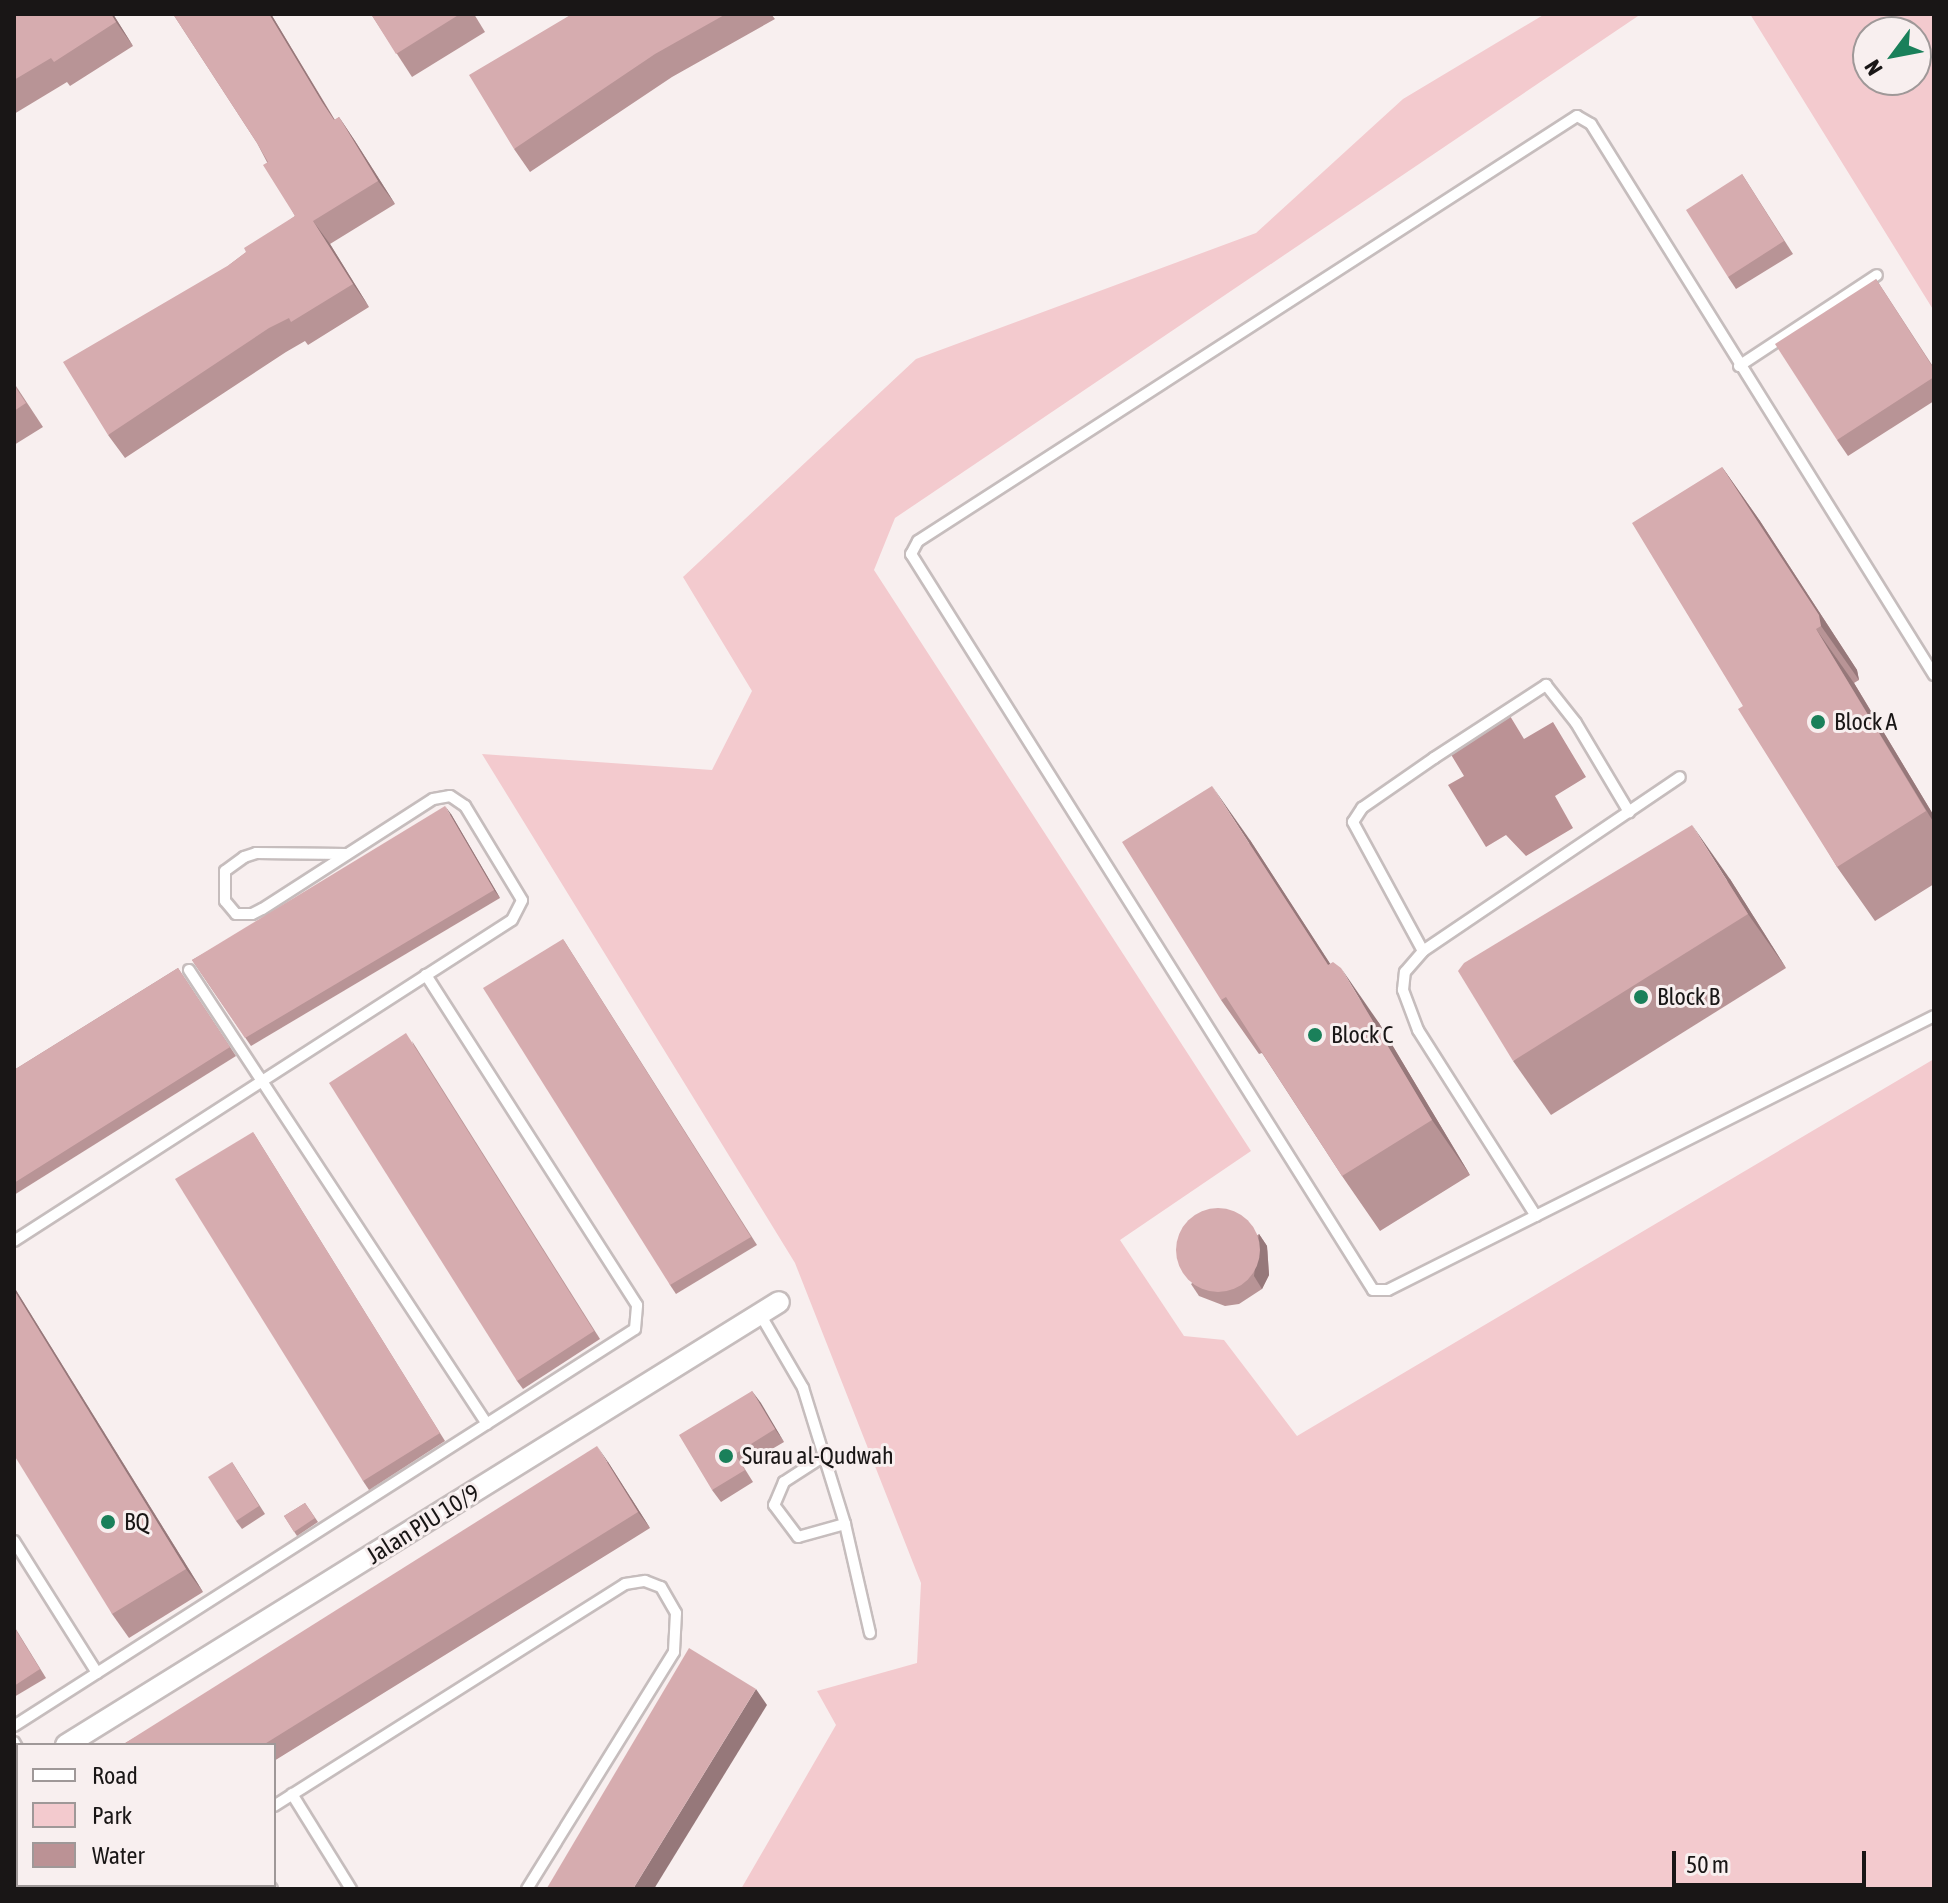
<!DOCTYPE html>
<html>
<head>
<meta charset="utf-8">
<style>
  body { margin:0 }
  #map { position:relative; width:1948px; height:1903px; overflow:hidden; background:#f8efef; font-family:"Asap Condensed",sans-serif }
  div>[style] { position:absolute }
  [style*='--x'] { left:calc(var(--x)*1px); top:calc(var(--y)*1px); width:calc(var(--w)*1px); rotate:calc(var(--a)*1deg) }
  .green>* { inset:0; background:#f3cace }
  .water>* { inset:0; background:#bb9295 }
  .roads { filter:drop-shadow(2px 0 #c6bdbd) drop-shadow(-2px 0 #c6bdbd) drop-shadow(0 2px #c6bdbd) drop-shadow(0 -2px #c6bdbd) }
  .service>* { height:10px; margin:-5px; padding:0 5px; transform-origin:5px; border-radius:5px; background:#fff }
  .minor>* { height:20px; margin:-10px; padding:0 10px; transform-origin:10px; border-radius:10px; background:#fff }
  .wall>* { inset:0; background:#b89496 }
  .shaded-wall>* { inset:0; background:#96787a }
  .building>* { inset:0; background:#d6acaf }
  .round { border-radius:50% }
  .dots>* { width:22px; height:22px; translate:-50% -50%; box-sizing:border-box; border:4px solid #f8efef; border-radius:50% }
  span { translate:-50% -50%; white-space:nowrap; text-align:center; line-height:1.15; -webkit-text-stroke:6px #f8efef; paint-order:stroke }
  .poi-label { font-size:24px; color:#191616 }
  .left { translate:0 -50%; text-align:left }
  .street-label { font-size:24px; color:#191616 }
  .frame { position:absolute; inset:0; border:16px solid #191616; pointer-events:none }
  .legend { position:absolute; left:16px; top:1743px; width:260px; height:144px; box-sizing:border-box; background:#f8efef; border:2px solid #9f9898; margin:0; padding:10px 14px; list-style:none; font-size:24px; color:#191616 }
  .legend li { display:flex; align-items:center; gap:16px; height:40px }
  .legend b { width:40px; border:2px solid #9f9898 }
  .north { position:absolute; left:1852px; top:16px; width:80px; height:80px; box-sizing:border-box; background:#f8efef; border:2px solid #9f9898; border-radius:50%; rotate:238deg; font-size:22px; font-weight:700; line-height:32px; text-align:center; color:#191616 }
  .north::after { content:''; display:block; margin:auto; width:28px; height:36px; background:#1a805a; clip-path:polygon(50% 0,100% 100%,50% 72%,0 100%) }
  .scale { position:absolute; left:1672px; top:1851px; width:194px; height:36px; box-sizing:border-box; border:4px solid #191616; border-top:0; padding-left:10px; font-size:24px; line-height:28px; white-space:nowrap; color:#191616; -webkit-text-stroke:6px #f8efef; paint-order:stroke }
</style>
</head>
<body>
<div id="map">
  <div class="green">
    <div style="clip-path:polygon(1545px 14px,1641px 14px,895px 518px,874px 570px,1251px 1151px,1120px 1240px,1184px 1336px,1224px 1340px,1297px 1436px,1934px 1059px,1934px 1889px,741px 1889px,836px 1725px,817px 1691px,917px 1663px,921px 1583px,795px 1263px,482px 754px,712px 770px,752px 691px,683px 577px,916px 359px,1256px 233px,1403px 99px)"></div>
    <div style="clip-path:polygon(evenodd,1750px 14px,1934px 14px,1934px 311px,1750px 14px,1868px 32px,1916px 32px,1916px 80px,1868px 80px,1868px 32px)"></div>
  </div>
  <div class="water">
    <div style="clip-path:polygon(1504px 706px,1524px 739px,1553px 722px,1586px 777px,1555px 796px,1573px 828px,1526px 856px,1506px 835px,1486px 847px,1448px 785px,1464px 776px,1444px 743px)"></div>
  </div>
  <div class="roads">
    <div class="service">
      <div style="--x:1739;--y:366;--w:165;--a:-33.4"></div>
      <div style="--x:1934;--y:675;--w:649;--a:-121.9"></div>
      <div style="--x:1591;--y:124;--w:16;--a:-150"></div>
      <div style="--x:1577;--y:116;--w:784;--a:147.18"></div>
      <div style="--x:918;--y:541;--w:15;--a:118"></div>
      <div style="--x:911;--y:554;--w:869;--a:57.88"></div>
      <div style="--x:1373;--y:1290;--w:15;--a:0"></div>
      <div style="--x:1388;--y:1290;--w:611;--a:-26.65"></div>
      <div style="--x:1423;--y:951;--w:147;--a:-118.5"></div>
      <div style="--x:1353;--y:822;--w:17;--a:-57"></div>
      <div style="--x:1362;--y:808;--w:88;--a:-34.8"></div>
      <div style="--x:1434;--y:758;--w:134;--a:-33.1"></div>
      <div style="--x:1546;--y:685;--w:48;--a:51.7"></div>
      <div style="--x:1576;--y:723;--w:104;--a:59.2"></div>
      <div style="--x:189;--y:970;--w:543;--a:56.72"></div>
      <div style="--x:1536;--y:1216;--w:220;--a:-122.4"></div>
      <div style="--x:1418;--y:1030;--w:43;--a:-110.6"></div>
      <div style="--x:1403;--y:990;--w:18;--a:-84"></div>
      <div style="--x:1405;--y:972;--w:28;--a:-49"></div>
      <div style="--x:1423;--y:951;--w:310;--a:-34.1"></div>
      <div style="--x:14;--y:1241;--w:592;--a:-32.8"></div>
      <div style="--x:512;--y:920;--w:22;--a:-63"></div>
      <div style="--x:522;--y:900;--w:110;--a:-121.2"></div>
      <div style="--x:465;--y:806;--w:18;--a:-146"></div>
      <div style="--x:450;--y:796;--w:17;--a:170"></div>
      <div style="--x:433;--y:799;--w:203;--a:147.2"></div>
      <div style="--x:262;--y:909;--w:11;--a:153"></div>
      <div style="--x:252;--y:914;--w:16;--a:180"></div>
      <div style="--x:236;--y:914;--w:17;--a:-130"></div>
      <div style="--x:225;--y:901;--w:30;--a:-90"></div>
      <div style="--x:225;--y:871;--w:24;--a:-36"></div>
      <div style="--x:244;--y:857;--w:13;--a:-18"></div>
      <div style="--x:256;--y:853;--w:91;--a:0.6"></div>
      <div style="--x:760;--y:1314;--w:86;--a:59.8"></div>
      <div style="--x:803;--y:1388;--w:142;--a:72.8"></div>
      <div style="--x:845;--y:1524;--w:112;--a:77.1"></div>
      <div style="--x:824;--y:1456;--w:48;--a:147"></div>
      <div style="--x:784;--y:1482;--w:25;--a:113"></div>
      <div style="--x:774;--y:1505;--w:40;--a:53"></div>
      <div style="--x:798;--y:1537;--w:49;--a:-15.5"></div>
      <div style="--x:14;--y:1541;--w:156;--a:57.8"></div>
      <div style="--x:14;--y:1726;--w:737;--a:-32.59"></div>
      <div style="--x:635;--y:1329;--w:24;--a:-85"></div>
      <div style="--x:637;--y:1305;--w:392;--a:-122.6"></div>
      <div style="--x:14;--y:1742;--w:8;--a:60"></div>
      <div style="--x:292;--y:1794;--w:112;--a:58.2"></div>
      <div style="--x:274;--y:1806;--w:415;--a:-32.3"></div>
      <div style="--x:625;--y:1584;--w:20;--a:-9"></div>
      <div style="--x:645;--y:1581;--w:17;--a:21"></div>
      <div style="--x:661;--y:1587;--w:30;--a:60"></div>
      <div style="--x:676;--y:1613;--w:39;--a:93"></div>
      <div style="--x:674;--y:1652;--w:279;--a:121.8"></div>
      <div style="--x:93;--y:1885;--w:9;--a:27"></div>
      <div style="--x:269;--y:1885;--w:5;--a:53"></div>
      <div style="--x:141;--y:1889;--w:8;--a:-30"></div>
    </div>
    <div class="minor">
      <div style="--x:66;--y:1745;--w:839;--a:-31.85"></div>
      <div style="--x:14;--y:1777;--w:4;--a:-27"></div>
    </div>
  </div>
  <div class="wall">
    <div style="clip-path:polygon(14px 14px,113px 14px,133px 46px,70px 86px,67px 82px,14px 114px)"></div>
    <div style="clip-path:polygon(173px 14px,271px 14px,335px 120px,339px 117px,355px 141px,395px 204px,330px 244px,369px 307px,308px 345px,305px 341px,286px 352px,125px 458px,108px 435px,229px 265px,295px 216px,257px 143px)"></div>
    <div style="clip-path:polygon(371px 14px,474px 14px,485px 32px,412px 77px)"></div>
    <div style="clip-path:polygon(572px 14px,771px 14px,775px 19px,672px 77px,530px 172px,514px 149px)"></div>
    <div style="clip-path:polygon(1742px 174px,1793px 254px,1736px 289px,1728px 277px)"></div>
    <div style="clip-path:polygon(1876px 279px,1934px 368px,1934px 401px,1848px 456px,1837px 440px)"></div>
    <div style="clip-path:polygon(14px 383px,43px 427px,14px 445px)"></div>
    <div style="clip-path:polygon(1722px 467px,1760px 521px,1857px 670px,1859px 680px,1854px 683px,1934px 816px,1934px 884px,1875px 921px,1837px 867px,1743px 706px)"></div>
    <div style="clip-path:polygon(451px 814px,500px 898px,251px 1046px,192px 960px)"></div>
    <div style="clip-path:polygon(1250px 840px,1330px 964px,1379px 1023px,1470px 1175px,1380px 1231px,1342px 1176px,1262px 1053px,1259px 1054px,1221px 1000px)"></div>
    <div style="clip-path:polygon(1730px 879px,1786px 968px,1551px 1115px,1513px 1061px)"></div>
    <div style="clip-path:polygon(563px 939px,757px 1245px,676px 1294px,670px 1285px)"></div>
    <div style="clip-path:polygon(178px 968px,236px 1056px,14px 1195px,14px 1070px)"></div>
    <div style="clip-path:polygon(412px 1041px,600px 1339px,523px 1389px,517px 1381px)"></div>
    <div style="clip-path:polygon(253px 1132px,445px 1441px,369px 1490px,363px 1481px)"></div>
    <div style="clip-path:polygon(1259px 1234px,1267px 1246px,1269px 1275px,1262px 1289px,1239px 1304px,1225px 1306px,1199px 1296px,1191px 1284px)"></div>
    <div style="clip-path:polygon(14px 1287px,203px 1592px,129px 1638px,112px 1614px)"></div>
    <div style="clip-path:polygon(752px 1391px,784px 1442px,743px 1466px,753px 1482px,721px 1502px,712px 1490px)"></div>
    <div style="clip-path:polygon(232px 1462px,265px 1514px,242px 1529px,236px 1521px)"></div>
    <div style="clip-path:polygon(608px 1462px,650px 1528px,274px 1761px,274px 1745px,122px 1745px)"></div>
    <div style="clip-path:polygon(305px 1503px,318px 1522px,297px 1536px,284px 1516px)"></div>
    <div style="clip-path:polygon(14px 1626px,46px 1678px,14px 1697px)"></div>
  </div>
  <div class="shaded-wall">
    <div style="clip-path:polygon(111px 14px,113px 14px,133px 46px,116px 22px)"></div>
    <div style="clip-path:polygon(269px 14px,271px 14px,338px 126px,322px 102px)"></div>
    <div style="clip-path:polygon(339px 117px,355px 141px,395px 204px,378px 181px)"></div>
    <div style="clip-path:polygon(313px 221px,330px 244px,369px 307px,353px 284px)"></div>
    <div style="clip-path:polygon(1722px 467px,1760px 521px,1857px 670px,1859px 680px,1821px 626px)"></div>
    <div style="clip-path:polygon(1816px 629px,1854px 683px,1934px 816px,1934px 823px)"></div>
    <div style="clip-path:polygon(1212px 786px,1250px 840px,1366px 1019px,1328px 965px)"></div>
    <div style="clip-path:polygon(445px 806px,451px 814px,500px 898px,494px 890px)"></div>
    <div style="clip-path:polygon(1692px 825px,1730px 879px,1786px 968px,1748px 914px)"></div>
    <div style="clip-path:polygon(1341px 968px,1379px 1023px,1470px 1175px,1432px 1120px)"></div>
    <div style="clip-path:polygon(1259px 1234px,1267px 1246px,1269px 1275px,1262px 1289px,1254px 1276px)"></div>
    <div style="clip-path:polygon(14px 1287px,203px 1592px,186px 1569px,14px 1290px)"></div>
    <div style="clip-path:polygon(752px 1391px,761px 1403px,784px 1442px,775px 1429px)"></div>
    <div style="clip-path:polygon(597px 1446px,608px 1462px,650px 1528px,638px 1512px)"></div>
    <div style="clip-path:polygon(756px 1689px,767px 1705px,654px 1889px,633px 1889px)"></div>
  </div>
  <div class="building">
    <div style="clip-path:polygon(14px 14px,111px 14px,116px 22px,54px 62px,51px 58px,14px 80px)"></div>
    <div style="clip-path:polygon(173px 14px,269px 14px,322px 102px,334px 120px,339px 117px,378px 181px,313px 221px,353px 284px,291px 322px,289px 318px,269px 328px,108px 435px,63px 362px,229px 265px,246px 252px,244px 248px,295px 216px,263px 165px,268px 162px,257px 143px)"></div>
    <div style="clip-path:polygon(371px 14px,460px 14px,396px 54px)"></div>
    <div style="clip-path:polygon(572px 14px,726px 14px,655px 54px,514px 149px,469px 75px)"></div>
    <div style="clip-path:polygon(1742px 174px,1784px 241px,1728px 277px,1686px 210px)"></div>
    <div style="clip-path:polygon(1876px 279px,1934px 369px,1934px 377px,1837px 440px,1775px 344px)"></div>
    <div style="clip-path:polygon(14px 385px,26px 403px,14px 411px)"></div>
    <div style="clip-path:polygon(1722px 467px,1819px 615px,1821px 626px,1816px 629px,1926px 811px,1837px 867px,1738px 709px,1743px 706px,1632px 523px)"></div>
    <div style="clip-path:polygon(1212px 786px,1328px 965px,1333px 962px,1341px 968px,1432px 1120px,1342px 1176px,1226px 997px,1221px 1000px,1122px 842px)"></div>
    <div style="clip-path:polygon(445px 806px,494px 890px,245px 1038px,192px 960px)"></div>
    <div style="clip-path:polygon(1692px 825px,1748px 914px,1513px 1061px,1458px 971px,1464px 963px)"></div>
    <div style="clip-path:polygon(563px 939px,751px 1237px,670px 1285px,483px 988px)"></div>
    <div style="clip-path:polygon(178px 968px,230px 1047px,14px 1183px,14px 1070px)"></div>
    <div style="clip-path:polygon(406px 1033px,594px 1331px,517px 1381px,329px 1083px)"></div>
    <div style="clip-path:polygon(253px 1132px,440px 1433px,363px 1481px,175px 1179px)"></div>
    <div class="round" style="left:1176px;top:1208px;width:84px;height:84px"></div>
    <div style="clip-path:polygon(14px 1290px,186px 1569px,112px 1614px,14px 1455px)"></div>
    <div style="clip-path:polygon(752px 1391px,775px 1429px,735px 1454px,745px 1470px,712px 1490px,679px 1435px)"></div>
    <div style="clip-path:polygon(597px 1446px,638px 1512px,263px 1745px,122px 1745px)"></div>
    <div style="clip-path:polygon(232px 1462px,259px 1506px,236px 1521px,208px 1477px)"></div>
    <div style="clip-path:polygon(305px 1503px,315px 1518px,294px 1532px,284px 1516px)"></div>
    <div style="clip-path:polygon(14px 1627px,40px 1669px,14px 1686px)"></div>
    <div style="clip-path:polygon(689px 1648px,756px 1689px,633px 1889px,548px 1889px,547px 1888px)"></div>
    <div style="clip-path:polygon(217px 1885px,235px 1885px,237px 1889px,210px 1889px)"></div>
  </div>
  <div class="dots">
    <div style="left:1818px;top:722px;background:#1a805a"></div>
    <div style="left:1641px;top:997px;background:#1a805a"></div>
    <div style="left:1315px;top:1035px;background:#1a805a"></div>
    <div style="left:726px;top:1456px;background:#1a805a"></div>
    <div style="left:108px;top:1522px;background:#1a805a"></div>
  </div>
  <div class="poi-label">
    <span class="left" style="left:1834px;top:722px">Block A</span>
    <span class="left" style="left:1657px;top:997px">Block B</span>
    <span class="left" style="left:1331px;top:1035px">Block C</span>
    <span class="left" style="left:742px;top:1456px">Surau al-Qudwah</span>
    <span class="left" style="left:124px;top:1522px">BQ</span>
  </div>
  <div class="street-label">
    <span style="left:423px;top:1524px;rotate:-32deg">Jalan PJU 10/9</span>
  </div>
  <div class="frame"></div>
  <ul class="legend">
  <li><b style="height:10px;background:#fff"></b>Road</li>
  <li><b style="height:22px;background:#f3cace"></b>Park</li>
  <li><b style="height:22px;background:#bb9295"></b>Water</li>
  </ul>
  <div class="north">N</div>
  <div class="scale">50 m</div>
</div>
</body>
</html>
